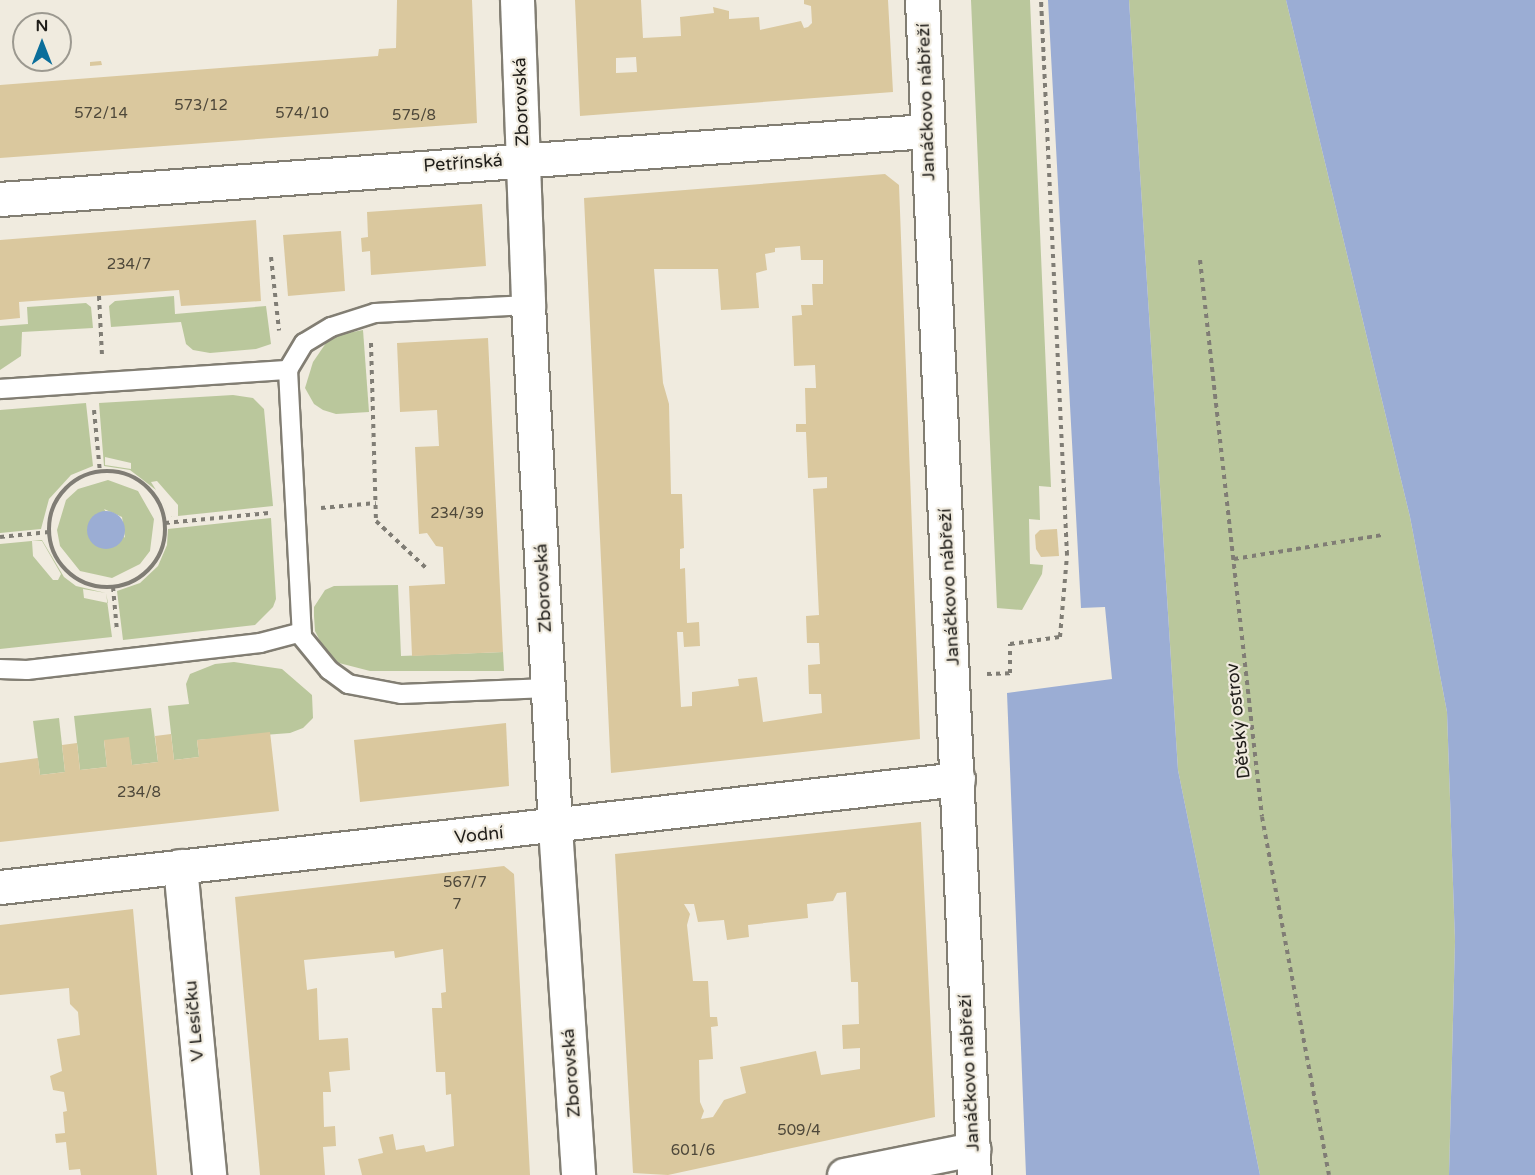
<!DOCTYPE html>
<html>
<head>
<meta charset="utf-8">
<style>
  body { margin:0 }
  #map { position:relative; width:1535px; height:1175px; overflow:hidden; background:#f0ebdf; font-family:"Varela Round",sans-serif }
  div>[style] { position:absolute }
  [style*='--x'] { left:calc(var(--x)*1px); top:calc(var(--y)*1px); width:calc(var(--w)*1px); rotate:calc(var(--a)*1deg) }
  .green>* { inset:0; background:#bac79c }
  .water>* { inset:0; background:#9badd4 }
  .round { border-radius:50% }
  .building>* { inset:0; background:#dac89e }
  .path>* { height:4px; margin-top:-2px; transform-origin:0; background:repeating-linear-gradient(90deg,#807d75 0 4.5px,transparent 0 9px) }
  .path>.ring { margin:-2px; padding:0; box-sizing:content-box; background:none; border:4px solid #807d75; border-radius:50% }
  .roads { filter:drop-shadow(2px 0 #827e73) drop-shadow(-2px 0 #827e73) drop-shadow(0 2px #827e73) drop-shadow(0 -2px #827e73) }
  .service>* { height:18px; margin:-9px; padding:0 9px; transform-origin:9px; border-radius:9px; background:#fff }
  .minor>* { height:33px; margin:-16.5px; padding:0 16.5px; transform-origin:16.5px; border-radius:16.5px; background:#fff }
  span { translate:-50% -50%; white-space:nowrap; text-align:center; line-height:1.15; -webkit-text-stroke:4.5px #f0ebdf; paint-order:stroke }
  .number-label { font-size:15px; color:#4e483a }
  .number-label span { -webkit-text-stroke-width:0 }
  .street-label { font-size:18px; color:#1f1d19 }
  .north { position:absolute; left:12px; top:12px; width:60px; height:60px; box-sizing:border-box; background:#f0ebdf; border:2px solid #9c9990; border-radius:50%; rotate:0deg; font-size:16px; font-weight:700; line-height:24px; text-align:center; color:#1f1d19 }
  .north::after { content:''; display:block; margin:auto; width:21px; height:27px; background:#0a6e9b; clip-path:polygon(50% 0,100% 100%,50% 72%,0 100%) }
</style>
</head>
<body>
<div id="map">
  <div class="green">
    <div style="clip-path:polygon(971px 0,1030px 0,1051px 487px,1039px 486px,1040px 520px,1029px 519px,1030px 564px,1043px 565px,1042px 574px,1022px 610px,997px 608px)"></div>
    <div style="clip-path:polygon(1129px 0,1286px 0,1410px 517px,1447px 712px,1455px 941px,1449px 1175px,1260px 1175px,1178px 770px)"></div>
    <div style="clip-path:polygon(174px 296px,175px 314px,266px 306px,271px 344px,256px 349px,210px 353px,193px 350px,186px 344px,181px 322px,111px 327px,109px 306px,115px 301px)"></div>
    <div style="clip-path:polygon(86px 303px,91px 307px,93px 328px,22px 332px,21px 356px,0 370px,0 326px,28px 324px,27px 307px)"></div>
    <div style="clip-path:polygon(363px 330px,369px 412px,336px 414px,323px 410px,314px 404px,305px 388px,313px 362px,326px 343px,337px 335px)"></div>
    <div style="clip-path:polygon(evenodd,233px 395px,253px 398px,264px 409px,273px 506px,168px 517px,166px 511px,162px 498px,168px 517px,178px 516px,178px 505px,157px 481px,151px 482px,156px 490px,130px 470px,104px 466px,99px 403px,233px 395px,105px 457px,131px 463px,131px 469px,105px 465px,105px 457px)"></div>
    <div style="clip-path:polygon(86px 403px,93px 466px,71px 475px,49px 499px,41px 529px,0 533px,0 410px)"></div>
    <div style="clip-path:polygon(evenodd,108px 480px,138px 491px,154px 519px,150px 551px,140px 564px,112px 578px,80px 571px,60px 546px,57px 530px,66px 500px,78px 489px,108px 480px,104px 509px,122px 517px,125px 538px,104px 509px)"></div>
    <div style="clip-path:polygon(271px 518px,276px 599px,273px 607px,255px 625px,123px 640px,117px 591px,140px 583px,158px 566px,167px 545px,168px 529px)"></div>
    <div style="clip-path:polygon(evenodd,42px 540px,64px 577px,76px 586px,106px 593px,112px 637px,0 649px,0 544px,42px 540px,32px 541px,42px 541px,61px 574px,58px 580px,53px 580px,33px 556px,32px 541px,42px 540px,83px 589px,106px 593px,108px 603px,84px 598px,83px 589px)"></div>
    <div style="clip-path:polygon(398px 585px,401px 656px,503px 652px,504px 671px,370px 671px,339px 663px,326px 653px,315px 631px,314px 616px,314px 607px,325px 590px,334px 586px)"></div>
    <div style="clip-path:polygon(234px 662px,282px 669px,312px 695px,313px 718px,303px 728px,290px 733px,197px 740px,199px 757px,174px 760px,168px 706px,189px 704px,186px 684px,190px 674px,215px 664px)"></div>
    <div style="clip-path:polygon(151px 708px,158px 762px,132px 765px,128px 738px,104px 741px,107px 767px,80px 770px,74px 716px)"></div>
    <div style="clip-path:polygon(59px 718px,65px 772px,40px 775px,33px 721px)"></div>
  </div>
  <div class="water">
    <div style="clip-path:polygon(1048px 0,1129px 0,1178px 770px,1260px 1175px,1026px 1175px,1007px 693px,1112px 679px,1105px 607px,1081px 608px)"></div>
    <div style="clip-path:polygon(1286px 0,1535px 0,1535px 1175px,1449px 1175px,1455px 941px,1447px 712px,1410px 517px)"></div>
    <div class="round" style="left:87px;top:511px;width:38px;height:38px"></div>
  </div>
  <div class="building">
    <div style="clip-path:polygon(397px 0,472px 0,477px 123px,0 158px,0 85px,378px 56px,379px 49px,396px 48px)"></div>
    <div style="clip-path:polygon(evenodd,575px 0,641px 0,643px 38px,681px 36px,680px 17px,714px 13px,713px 7px,729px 11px,729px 19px,759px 17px,760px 30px,801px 21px,804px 28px,808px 27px,812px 23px,811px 6px,804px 4px,804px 0,888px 0,893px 92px,580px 116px,575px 0,636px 57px,637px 72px,616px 73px,616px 58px,636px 57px)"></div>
    <div style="clip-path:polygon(101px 61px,102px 65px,90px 66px,90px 62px)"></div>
    <div style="clip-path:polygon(evenodd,885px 174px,899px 185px,920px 739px,611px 773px,584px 198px,885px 174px,800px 246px,801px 260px,823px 260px,823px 284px,812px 284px,813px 305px,801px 305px,802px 315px,792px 316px,794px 366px,815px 365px,816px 388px,805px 388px,806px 424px,796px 424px,796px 432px,806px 432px,808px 478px,827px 477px,827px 488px,813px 489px,819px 615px,806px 616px,807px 643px,819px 643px,820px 664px,808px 665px,809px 694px,821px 694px,822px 713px,763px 722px,757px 677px,738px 679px,739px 686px,692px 692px,692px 706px,681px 707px,677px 632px,683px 632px,684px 647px,700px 646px,699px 622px,687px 623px,685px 568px,680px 569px,680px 549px,684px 548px,682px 494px,671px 494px,669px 404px,663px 383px,654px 269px,718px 269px,721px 310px,759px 308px,756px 273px,767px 270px,765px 254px,775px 252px,775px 248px,800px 246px)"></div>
    <div style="clip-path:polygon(482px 204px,486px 266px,371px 275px,370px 251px,362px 252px,361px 238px,368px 237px,367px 212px)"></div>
    <div style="clip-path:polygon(256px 220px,261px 301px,181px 306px,179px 290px,19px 302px,20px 318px,0 320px,0 240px)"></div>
    <div style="clip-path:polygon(341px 231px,345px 291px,288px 296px,283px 235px)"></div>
    <div style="clip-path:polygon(488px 338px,503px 652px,412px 656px,409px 586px,445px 584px,443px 547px,436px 546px,427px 533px,419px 534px,415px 447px,439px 446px,437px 410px,400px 412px,397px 343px)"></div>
    <div style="clip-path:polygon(1057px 529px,1059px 556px,1041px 557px,1036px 549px,1035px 535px,1040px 530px)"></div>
    <div style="clip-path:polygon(506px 723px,509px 786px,360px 802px,354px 740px)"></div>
    <div style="clip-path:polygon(270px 732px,279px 811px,0 842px,0 763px,38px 758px,40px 775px,65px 772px,62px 745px,77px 743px,80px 770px,107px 767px,104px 740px,129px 737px,132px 765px,158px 762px,155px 736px,171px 734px,174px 760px,199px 757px,197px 740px)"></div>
    <div style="clip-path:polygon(evenodd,921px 822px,935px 1117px,668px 1175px,633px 1173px,615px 854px,921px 822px,846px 892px,851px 982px,858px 982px,859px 1024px,842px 1025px,843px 1049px,860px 1048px,860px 1069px,821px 1075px,816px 1051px,740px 1067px,746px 1093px,724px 1100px,713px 1117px,701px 1119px,704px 1111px,700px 1102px,699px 1060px,713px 1059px,711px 1027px,718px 1026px,717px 1017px,710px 1017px,708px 981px,693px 981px,687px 925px,690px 914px,684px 904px,694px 904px,698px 922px,724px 920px,727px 940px,749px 937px,748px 925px,808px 918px,807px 904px,833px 901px,837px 893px,846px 892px)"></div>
    <div style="clip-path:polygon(504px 866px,514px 874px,530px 1175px,362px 1175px,358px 1159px,383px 1153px,379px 1137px,393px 1134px,396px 1150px,424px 1145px,426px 1152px,454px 1146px,451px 1094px,446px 1095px,445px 1072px,436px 1072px,432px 1008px,442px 1008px,441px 993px,446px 992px,443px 949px,395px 958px,394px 951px,304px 960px,307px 990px,317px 988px,319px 1040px,348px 1038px,350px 1070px,329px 1072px,331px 1092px,323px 1092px,324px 1127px,335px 1126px,336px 1146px,323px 1147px,325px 1175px,260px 1175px,235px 897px)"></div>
    <div style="clip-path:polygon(133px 909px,157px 1175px,81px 1175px,80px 1169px,69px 1170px,66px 1142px,56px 1143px,55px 1134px,65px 1133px,63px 1112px,67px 1111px,64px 1092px,53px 1090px,50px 1076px,62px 1071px,57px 1039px,80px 1035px,78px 1012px,70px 1004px,69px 988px,0 995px,0 925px)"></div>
  </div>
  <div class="path">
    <div style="--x:271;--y:257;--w:74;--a:83.8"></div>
    <div style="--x:1200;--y:260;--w:560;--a:83.65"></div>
    <div style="--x:1262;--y:817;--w:364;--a:79.4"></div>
    <div style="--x:99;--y:296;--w:59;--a:87.1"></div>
    <div style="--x:371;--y:343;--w:178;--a:88.4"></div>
    <div style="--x:376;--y:521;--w:69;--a:43.2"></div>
    <div style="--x:94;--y:410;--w:62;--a:84.5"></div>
    <div class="ring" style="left:49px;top:471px;width:112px;height:112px"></div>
    <div style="--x:321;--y:508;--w:55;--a:-5.2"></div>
    <div style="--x:165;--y:523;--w:104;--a:-5.5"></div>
    <div style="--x:0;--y:537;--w:49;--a:-5.8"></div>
    <div style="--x:1234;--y:559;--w:151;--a:-9.2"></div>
    <div style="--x:113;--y:587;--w:44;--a:84.8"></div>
    <div style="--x:987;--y:674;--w:23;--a:-2"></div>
    <div style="--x:1010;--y:673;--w:29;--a:-90"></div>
    <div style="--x:1010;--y:644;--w:50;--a:-8"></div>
    <div style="--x:1060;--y:637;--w:82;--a:-85.1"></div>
    <div style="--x:1067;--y:555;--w:556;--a:-92.68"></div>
  </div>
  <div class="roads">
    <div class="service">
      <div style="--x:528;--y:305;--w:153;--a:177"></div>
      <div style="--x:375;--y:313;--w:46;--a:162.3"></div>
      <div style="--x:331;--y:327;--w:31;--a:149"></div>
      <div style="--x:304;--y:343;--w:31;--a:121"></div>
      <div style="--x:288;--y:370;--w:267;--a:87"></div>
      <div style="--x:302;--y:637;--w:43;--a:50.7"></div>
      <div style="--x:329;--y:670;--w:24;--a:36"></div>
      <div style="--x:348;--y:684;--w:54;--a:10.7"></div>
      <div style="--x:401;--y:694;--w:147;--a:-2.3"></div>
      <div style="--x:0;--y:389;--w:289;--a:-3.8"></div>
      <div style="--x:0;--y:669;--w:27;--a:2"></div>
      <div style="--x:27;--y:670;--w:235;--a:-6.6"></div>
      <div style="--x:260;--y:643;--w:43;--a:-14.7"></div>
    </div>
    <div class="minor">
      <div style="--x:517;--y:0;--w:305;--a:87.9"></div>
      <div style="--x:528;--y:305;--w:523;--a:87.04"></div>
      <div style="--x:555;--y:827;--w:349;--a:86.2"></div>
      <div style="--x:922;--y:0;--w:1176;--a:87.47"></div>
      <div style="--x:0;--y:199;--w:929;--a:-4.2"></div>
      <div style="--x:180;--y:866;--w:310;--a:84.6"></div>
      <div style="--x:0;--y:887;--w:964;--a:-6.43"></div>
      <div style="--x:844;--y:1175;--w:132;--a:-11.4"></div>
    </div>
  </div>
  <div class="number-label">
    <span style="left:201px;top:106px">573/12</span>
    <span style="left:101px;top:114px">572/14</span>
    <span style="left:302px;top:114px">574/10</span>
    <span style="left:414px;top:116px">575/8</span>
    <span style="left:129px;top:265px">234/7</span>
    <span style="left:457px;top:514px">234/39</span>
    <span style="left:139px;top:793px">234/8</span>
    <span style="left:465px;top:883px">567/7</span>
    <span style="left:457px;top:905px">7</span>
    <span style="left:799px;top:1131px">509/4</span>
    <span style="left:693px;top:1151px">601/6</span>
  </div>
  <div class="street-label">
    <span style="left:521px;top:102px;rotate:-92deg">Zborovská</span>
    <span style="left:926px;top:102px;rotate:-92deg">Janáčkovo nábřeží</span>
    <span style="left:463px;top:163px;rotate:-4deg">Petřínská</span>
    <span style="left:949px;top:587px;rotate:-93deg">Janáčkovo nábřeží</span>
    <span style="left:543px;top:588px;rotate:-93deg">Zborovská</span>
    <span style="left:1238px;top:721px;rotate:-96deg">Dětský ostrov</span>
    <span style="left:479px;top:835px;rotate:-6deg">Vodní</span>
    <span style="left:194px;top:1021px;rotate:-95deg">V Lesíčku</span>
    <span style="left:571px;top:1073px;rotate:-94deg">Zborovská</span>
    <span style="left:969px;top:1073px;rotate:-93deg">Janáčkovo nábřeží</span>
  </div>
  <div class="north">N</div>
</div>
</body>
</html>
